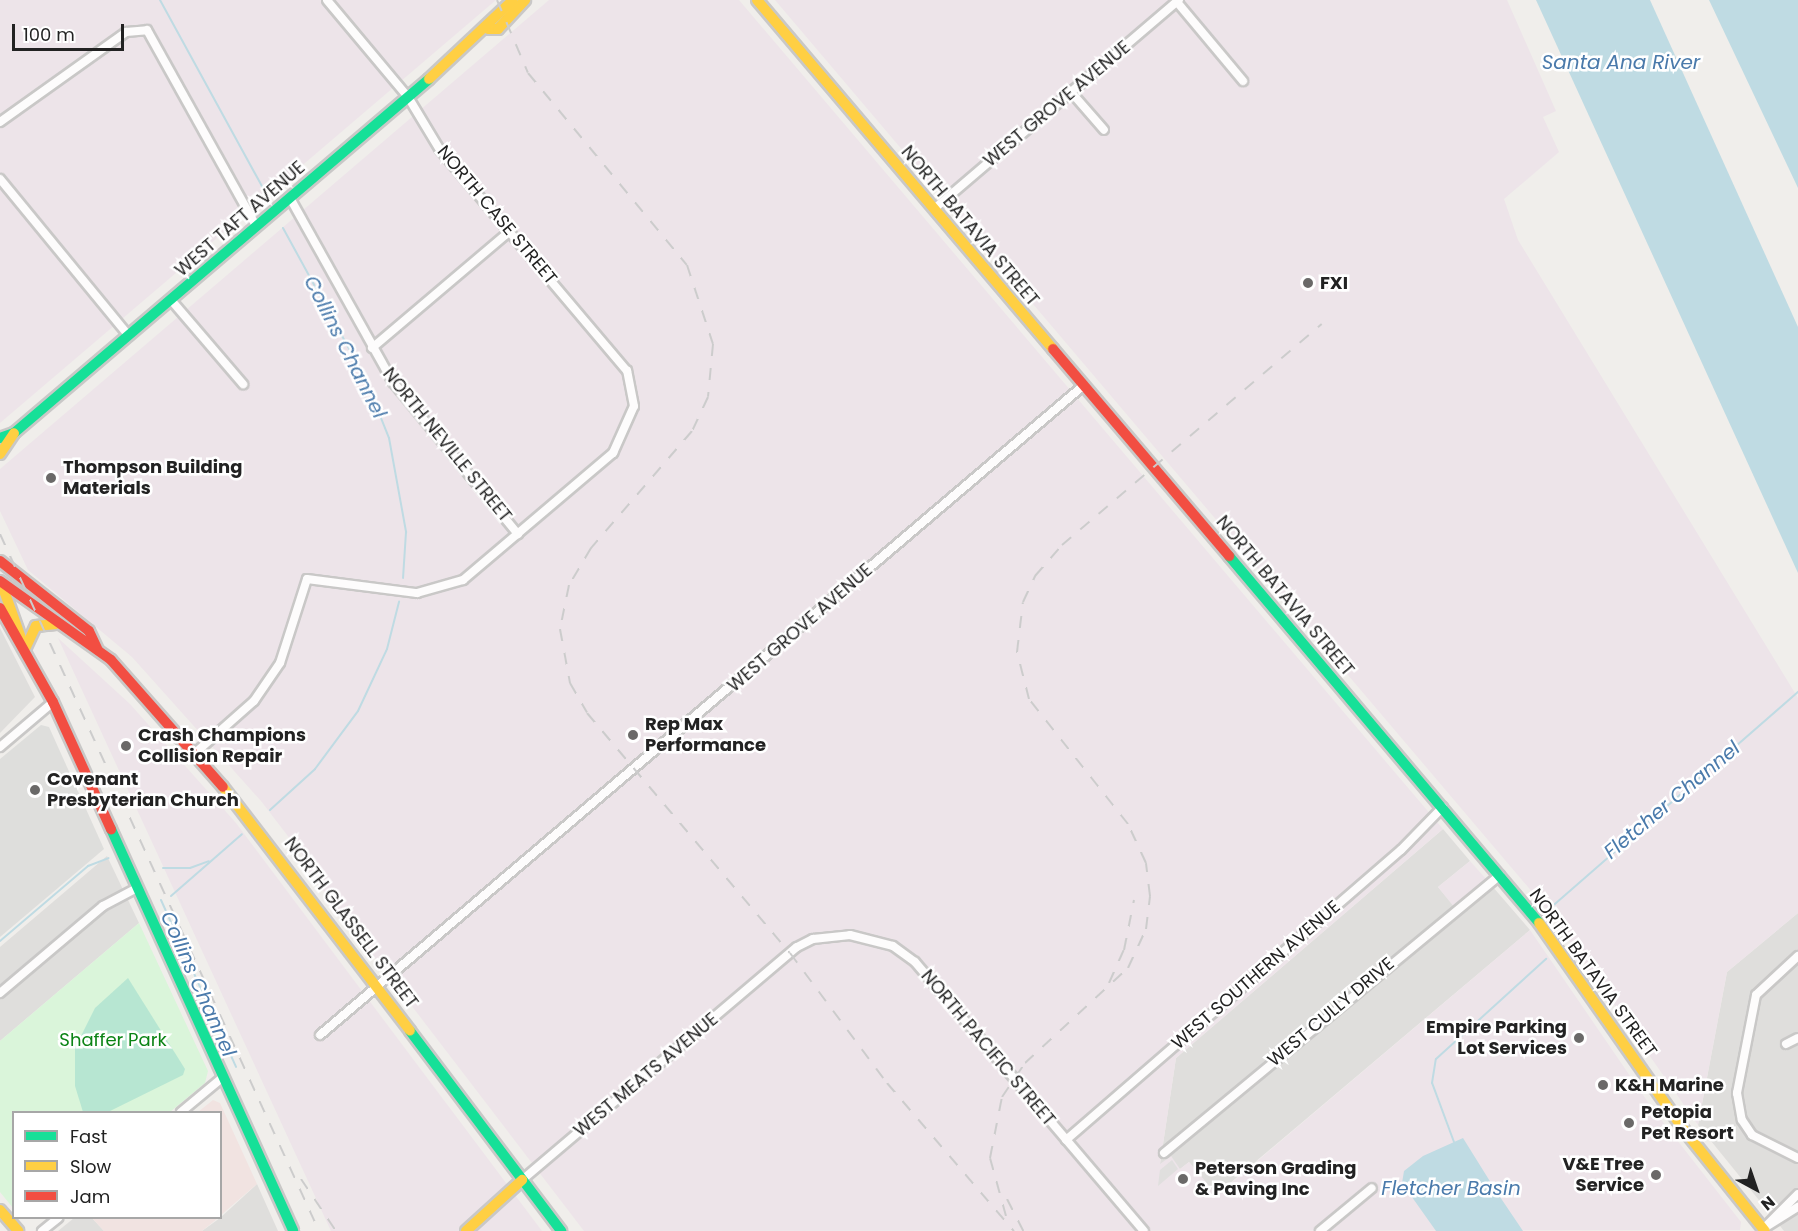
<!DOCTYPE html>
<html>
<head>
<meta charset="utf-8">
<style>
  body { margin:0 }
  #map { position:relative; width:1798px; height:1231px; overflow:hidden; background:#f0eeeb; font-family:Poppins,sans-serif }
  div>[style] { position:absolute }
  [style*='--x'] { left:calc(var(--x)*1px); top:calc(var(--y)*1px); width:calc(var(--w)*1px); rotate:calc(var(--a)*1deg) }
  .residential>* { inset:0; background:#dfdedc }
  .commercial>* { inset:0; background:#f1e3e1 }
  .industrial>* { inset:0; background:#ede4e9 }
  .religious>* { inset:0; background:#dededc }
  .park>* { inset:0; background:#daf5da }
  .pitch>* { inset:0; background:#b7e6d2 }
  .parking>* { inset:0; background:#e0dfde }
  .water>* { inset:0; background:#bfdbe3 }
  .stream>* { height:2px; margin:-1px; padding:0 1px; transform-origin:1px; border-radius:1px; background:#bfdbe3 }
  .roads { filter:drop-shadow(2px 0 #c9c8c7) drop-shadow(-2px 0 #c9c8c7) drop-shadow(0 2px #c9c8c7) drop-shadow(0 -2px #c9c8c7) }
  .street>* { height:8px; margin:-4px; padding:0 4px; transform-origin:4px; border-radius:4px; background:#fdfcfc }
  .fast>* { height:10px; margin:-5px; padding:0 5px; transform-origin:5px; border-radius:5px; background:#16e098 }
  .slow>* { height:10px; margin:-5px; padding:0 5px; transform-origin:5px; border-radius:5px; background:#ffcf43 }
  .jam>* { height:10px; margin:-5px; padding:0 5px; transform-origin:5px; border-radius:5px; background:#f24e42 }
  .rail>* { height:2px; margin-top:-1px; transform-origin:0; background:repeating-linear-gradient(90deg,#ccc 0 12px,transparent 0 24px) }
  .dots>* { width:16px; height:16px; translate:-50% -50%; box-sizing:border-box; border:3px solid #fff; border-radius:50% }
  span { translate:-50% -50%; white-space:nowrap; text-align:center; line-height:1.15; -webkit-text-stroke:5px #fff; paint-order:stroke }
  .street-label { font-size:18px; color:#222 }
  .poi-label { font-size:18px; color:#222; font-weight:700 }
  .left { translate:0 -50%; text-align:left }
  .right { translate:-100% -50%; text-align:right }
  .park-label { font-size:18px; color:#0c8416 }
  .water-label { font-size:20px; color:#4a7aab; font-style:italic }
  .legend { position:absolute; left:12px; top:1111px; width:210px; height:108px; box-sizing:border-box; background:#fff; border:2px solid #a7a7a7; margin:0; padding:8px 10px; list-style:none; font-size:18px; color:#222 }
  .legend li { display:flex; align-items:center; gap:12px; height:30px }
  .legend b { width:30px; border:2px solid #a7a7a7 }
  .north { position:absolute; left:1726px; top:1159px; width:60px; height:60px; -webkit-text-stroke:4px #fff; paint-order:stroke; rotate:140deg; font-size:16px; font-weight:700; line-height:24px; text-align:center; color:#222 }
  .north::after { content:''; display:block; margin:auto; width:21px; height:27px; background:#222; clip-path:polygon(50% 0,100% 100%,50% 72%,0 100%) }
  .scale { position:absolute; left:12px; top:24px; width:112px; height:27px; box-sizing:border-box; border:3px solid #222; border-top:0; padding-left:8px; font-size:18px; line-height:21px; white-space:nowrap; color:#222; -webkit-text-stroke:4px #fff; paint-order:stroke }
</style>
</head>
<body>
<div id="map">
  <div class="residential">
    <div style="clip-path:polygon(0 628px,35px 697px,0 733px)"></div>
    <div style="clip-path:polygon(1443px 829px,1470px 861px,1438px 887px,1454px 906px,1486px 879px,1530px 930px,1216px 1195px,1189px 1162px,1180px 1169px,1160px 1164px,1176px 1058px)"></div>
    <div style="clip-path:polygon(107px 856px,139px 923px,0 1041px,0 947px)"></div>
    <div style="clip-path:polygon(1798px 913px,1798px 1231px,1784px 1231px,1698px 1125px,1727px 972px)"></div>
    <div style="clip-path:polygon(257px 1184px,278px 1231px,202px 1231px,220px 1218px)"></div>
    <div style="clip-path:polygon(74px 1218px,92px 1218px,104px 1231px,58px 1231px)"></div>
  </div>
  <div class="commercial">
    <div style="clip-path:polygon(213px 1100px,220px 1103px,257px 1184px,221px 1215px,220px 1112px,198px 1112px)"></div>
    <div style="clip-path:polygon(92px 1218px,218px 1218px,202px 1231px,104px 1231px)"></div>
  </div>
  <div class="industrial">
    <div style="clip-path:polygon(0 0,496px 0,0 423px)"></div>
    <div style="clip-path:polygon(549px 0,739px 0,1443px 829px,1176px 1058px,1160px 1164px,1171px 1156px,1180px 1169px,1189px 1162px,1217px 1195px,1530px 930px,1652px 1108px,1741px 1222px,1740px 1230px,584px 1231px,310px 873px,307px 861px,261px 801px,132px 657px,28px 570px,0 511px,0 469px)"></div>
    <div style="clip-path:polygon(775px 0,1507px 0,1556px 111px,1543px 117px,1559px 152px,1504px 199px,1518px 240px,1798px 698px,1798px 913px,1727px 972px,1698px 1125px,1550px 913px)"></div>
    <div style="clip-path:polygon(58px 638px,130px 704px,236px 823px,542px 1231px,331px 1231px)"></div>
    <div style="clip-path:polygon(1470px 861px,1486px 879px,1454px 907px,1438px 887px)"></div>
  </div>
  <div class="religious">
    <div style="clip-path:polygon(41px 725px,49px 727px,104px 849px,0 937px,0 759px)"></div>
  </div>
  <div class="park">
    <div style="clip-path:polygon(139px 923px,208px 1071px,205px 1083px,170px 1112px,14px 1112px,13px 1208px,0 1192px,0 1041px)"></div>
  </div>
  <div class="pitch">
    <div style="clip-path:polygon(128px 978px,185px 1069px,183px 1075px,108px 1112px,83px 1112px,75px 1086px,75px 1048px,95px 1008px)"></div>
  </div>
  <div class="parking">
    <div style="clip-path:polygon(1172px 1160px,1178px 1169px,1158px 1186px,1160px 1170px)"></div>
  </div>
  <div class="water">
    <div style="clip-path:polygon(1536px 0,1650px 0,1798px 327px,1798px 573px)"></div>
    <div style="clip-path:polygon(1709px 0,1798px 0,1798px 188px)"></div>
    <div style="clip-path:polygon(1463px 1138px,1496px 1191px,1523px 1231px,1436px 1231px,1402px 1183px,1404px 1171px,1423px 1156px)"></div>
  </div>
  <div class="stream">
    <div style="--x:160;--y:0;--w:221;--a:61.3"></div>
    <div style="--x:283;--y:228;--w:171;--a:61.3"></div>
    <div style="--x:365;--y:378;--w:65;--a:68.2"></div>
    <div style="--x:389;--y:438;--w:96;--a:79.7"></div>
    <div style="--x:406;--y:532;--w:46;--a:93.7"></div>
    <div style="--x:270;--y:810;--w:61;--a:-42.3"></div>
    <div style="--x:315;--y:769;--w:72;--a:-53.4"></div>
    <div style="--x:358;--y:711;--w:68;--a:-64.9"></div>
    <div style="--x:387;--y:649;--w:49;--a:-75.7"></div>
    <div style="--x:163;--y:868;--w:27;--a:0"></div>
    <div style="--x:190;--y:868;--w:20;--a:-20"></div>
    <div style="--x:171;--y:896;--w:94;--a:-41.1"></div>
    <div style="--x:161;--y:900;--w:183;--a:65.8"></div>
    <div style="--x:1548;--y:910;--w:332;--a:-41.1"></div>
    <div style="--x:0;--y:941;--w:116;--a:-40.4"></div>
    <div style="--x:88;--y:866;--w:22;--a:-21"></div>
    <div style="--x:1454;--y:1142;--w:63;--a:-110.4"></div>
    <div style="--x:1432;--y:1083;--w:24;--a:-81"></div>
    <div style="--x:1436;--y:1059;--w:149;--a:-42.3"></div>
  </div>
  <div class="roads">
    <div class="street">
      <div style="--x:1177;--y:2;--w:103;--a:50.1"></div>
      <div style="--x:1071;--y:92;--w:50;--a:49"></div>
      <div style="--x:0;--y:122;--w:155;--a:-35.5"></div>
      <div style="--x:126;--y:32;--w:21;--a:-5"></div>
      <div style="--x:147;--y:30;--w:224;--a:60.9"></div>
      <div style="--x:0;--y:179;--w:203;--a:50.6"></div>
      <div style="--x:290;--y:198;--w:211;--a:60.8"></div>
      <div style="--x:393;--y:382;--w:197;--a:50.6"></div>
      <div style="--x:934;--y:209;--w:322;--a:-40.5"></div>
      <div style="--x:171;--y:300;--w:111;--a:49.4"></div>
      <div style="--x:372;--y:348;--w:181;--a:-40.3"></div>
      <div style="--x:0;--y:747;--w:70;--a:-40.3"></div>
      <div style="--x:194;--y:754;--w:80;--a:-41.5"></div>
      <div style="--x:254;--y:701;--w:46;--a:-55.6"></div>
      <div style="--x:280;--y:663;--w:88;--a:-72.2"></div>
      <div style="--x:307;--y:579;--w:111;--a:7.3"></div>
      <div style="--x:417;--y:593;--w:48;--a:-15.8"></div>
      <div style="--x:463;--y:580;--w:197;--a:-40.3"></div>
      <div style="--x:613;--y:453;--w:51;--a:-65.9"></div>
      <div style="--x:634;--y:406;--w:36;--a:-101"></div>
      <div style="--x:627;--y:371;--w:289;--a:-130.2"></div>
      <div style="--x:440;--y:150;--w:62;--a:-121.1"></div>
      <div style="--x:408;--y:97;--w:126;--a:-129.9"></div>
      <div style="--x:1798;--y:956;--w:57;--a:137.1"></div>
      <div style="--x:1756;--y:995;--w:100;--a:101"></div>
      <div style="--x:1737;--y:1093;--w:27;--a:80"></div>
      <div style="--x:1742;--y:1120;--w:18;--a:56"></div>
      <div style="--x:1752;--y:1135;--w:51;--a:26.6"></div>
      <div style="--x:0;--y:993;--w:135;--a:-40.2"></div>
      <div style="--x:103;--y:906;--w:38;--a:-28"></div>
      <div style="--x:320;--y:1035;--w:1003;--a:-40.39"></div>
      <div style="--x:1786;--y:1044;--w:13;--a:-27"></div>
      <div style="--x:181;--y:1112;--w:53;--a:-39.7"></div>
      <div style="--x:1066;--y:1140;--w:443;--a:-40.9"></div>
      <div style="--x:1401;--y:850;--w:60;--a:-45.7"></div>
      <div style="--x:1164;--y:1153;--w:436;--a:-39.6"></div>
      <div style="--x:522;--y:1180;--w:360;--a:-40.3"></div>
      <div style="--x:797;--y:947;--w:18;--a:-27"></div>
      <div style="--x:813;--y:939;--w:37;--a:-6"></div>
      <div style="--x:850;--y:935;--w:44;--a:14.3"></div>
      <div style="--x:893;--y:946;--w:27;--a:36"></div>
      <div style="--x:915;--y:962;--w:353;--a:49.6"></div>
      <div style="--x:1764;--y:1228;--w:40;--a:-32"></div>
      <div style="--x:1763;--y:1229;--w:49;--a:-45"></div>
      <div style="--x:42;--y:1231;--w:21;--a:-39"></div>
      <div style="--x:1320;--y:1231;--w:67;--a:-39.6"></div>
    </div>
    <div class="fast">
      <div style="--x:0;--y:438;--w:15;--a:-20"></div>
      <div style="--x:14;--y:433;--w:545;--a:-40.46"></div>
      <div style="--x:1229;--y:556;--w:480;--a:49.8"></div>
      <div style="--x:111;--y:829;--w:441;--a:65.6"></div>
      <div style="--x:410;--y:1031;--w:251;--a:52.9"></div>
    </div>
    <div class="slow">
      <div style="--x:757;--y:0;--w:458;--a:49.7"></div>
      <div style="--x:488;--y:29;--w:10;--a:0"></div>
      <div style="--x:498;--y:29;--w:40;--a:-47"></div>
      <div style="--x:429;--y:79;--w:115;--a:-43.2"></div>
      <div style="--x:0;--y:454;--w:25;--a:-56"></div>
      <div style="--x:2;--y:585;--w:56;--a:70.3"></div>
      <div style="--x:26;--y:647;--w:23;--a:-65"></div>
      <div style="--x:36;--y:626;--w:20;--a:-6"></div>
      <div style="--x:223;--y:787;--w:307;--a:52.5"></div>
      <div style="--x:1539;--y:923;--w:253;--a:55"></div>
      <div style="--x:1684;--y:1130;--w:129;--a:51.3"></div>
      <div style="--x:0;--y:1210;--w:28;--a:49"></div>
      <div style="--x:466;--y:1231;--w:76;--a:-42.3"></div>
    </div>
    <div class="jam">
      <div style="--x:1053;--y:349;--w:272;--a:49.6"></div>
      <div style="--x:0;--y:561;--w:113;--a:38.2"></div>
      <div style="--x:89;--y:631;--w:21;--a:65"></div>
      <div style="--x:0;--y:581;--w:136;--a:35.4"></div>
      <div style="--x:111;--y:660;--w:169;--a:48.6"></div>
      <div style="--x:0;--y:608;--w:108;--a:60.6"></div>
      <div style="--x:53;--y:702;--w:140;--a:65.5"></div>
    </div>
  </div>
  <div class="rail">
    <div style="--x:497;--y:0;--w:79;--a:67"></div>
    <div style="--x:528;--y:73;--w:249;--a:50.4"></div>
    <div style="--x:687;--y:265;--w:83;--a:71.8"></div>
    <div style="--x:713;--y:344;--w:53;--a:95.4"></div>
    <div style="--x:708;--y:397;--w:38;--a:115"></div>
    <div style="--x:692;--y:431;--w:155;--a:130.8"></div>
    <div style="--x:591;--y:548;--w:43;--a:120.7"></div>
    <div style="--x:569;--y:585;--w:45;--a:101.6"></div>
    <div style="--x:560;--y:629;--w:55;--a:79.5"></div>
    <div style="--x:570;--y:683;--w:34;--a:60"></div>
    <div style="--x:587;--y:713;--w:314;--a:49.8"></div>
    <div style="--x:790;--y:953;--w:162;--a:53.3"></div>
    <div style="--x:887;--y:1083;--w:195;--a:49.4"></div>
    <div style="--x:0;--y:534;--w:767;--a:65.41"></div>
    <div style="--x:1109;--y:983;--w:36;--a:-66"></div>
    <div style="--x:1124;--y:950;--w:51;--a:-78.7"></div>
    <div style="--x:301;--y:1179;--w:63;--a:56.1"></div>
    <div style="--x:1007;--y:1199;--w:36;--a:63"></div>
    <div style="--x:1006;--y:1216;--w:60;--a:-105.4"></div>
    <div style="--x:990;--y:1158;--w:62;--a:-78.9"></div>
    <div style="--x:1002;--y:1097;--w:41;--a:-55.9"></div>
    <div style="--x:1025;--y:1063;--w:140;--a:-42.7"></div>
    <div style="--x:1128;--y:968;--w:43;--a:-65.2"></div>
    <div style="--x:1146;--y:929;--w:33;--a:-83"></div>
    <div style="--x:1150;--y:896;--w:33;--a:-97"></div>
    <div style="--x:1146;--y:863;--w:43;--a:-114.8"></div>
    <div style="--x:1128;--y:824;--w:159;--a:-128.4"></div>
    <div style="--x:1029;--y:699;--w:49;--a:-104.3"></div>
    <div style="--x:1017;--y:652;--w:50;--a:-83.2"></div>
    <div style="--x:1023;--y:602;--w:29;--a:-65"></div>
    <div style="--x:1035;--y:576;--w:41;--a:-48.9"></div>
    <div style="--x:1062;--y:545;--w:341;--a:-40.4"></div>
  </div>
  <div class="dots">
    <div style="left:1308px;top:283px;background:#6a6968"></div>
    <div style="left:51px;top:478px;background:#6a6968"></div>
    <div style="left:633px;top:735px;background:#6a6968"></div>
    <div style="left:126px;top:746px;background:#6a6968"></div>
    <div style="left:35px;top:790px;background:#6a6968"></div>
    <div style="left:1579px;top:1038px;background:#6a6968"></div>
    <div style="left:1603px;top:1085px;background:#6a6968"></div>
    <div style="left:1629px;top:1123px;background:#6a6968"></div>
    <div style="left:1656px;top:1175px;background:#6a6968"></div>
    <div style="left:1183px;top:1179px;background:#6a6968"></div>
  </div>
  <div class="street-label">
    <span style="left:1057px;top:104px;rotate:-40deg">WEST GROVE AVENUE</span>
    <span style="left:497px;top:215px;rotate:50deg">NORTH CASE STREET</span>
    <span style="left:240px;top:219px;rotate:-41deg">WEST TAFT AVENUE</span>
    <span style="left:970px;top:226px;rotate:50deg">NORTH BATAVIA STREET</span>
    <span style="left:447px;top:445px;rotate:51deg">NORTH NEVILLE STREET</span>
    <span style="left:1285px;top:596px;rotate:50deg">NORTH BATAVIA STREET</span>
    <span style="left:800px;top:628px;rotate:-41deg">WEST GROVE AVENUE</span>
    <span style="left:351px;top:923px;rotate:53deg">NORTH GLASSELL STREET</span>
    <span style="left:1593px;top:973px;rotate:54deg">NORTH BATAVIA STREET</span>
    <span style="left:1256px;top:975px;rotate:-41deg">WEST SOUTHERN AVENUE</span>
    <span style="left:1331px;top:1012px;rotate:-40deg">WEST CULLY DRIVE</span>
    <span style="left:988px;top:1048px;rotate:50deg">NORTH PACIFIC STREET</span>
    <span style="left:646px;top:1075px;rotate:-40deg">WEST MEATS AVENUE</span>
  </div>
  <div class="poi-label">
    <span class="left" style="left:1320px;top:283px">FXI</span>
    <span class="left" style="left:63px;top:478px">Thompson Building<br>Materials</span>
    <span class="left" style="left:645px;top:735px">Rep Max<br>Performance</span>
    <span class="left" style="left:138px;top:746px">Crash Champions<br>Collision Repair</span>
    <span class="left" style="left:47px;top:790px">Covenant<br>Presbyterian Church</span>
    <span class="right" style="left:1567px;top:1038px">Empire Parking<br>Lot Services</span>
    <span class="left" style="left:1615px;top:1085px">K&amp;H Marine</span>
    <span class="left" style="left:1641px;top:1123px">Petopia<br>Pet Resort</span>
    <span class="right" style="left:1644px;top:1175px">V&amp;E Tree<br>Service</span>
    <span class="left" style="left:1195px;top:1179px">Peterson Grading<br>&amp; Paving Inc</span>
  </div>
  <div class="park-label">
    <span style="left:113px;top:1040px">Shaffer Park</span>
  </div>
  <div class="water-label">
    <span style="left:1621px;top:62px">Santa Ana River</span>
    <span style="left:345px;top:347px;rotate:63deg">Collins Channel</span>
    <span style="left:1672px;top:800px;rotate:-40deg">Fletcher Channel</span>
    <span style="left:198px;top:984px;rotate:66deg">Collins Channel</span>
    <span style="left:1451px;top:1188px">Fletcher Basin</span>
  </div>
  <ul class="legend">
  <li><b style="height:8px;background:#16e098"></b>Fast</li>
  <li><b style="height:8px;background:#ffcf43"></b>Slow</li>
  <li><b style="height:8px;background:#f24e42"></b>Jam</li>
  </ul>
  <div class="north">N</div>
  <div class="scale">100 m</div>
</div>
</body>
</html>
